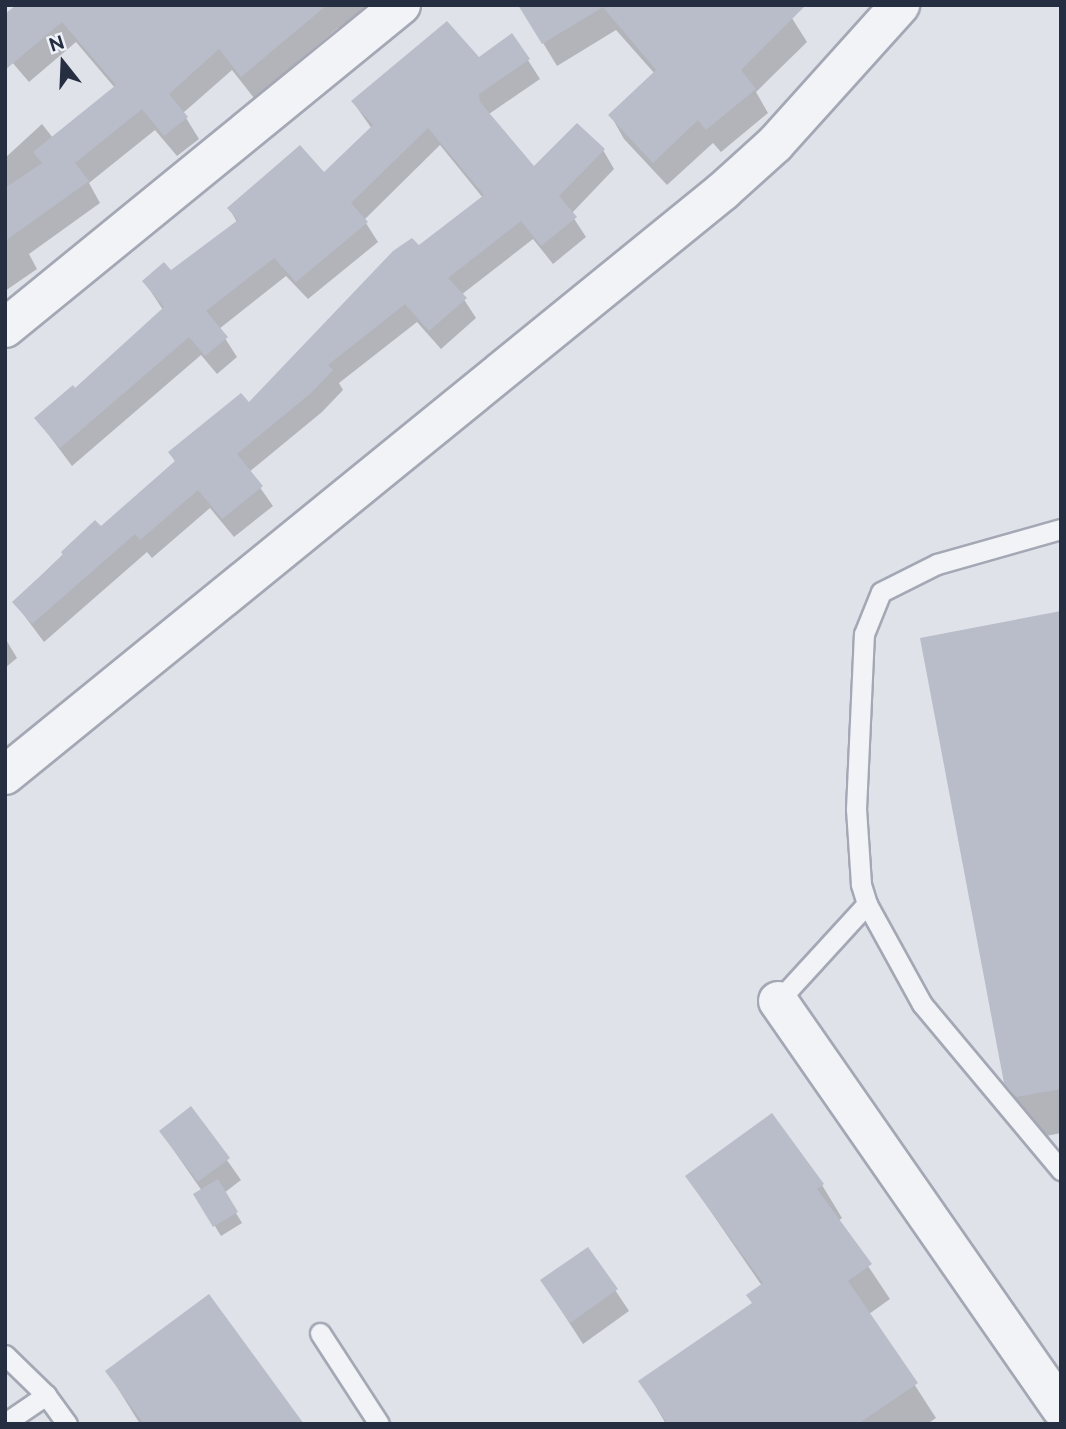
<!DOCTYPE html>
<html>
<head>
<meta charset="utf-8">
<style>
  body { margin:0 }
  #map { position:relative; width:1066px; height:1429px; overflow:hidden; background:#dfe2e9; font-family:Raleway,sans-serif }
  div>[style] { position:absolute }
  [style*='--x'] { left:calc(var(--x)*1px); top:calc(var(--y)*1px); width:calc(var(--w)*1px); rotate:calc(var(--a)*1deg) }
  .shadow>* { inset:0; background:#0003 }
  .building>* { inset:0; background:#b8bdc9 }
  .roads { filter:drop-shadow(2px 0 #a4a8b4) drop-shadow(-2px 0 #a4a8b4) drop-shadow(0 2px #a4a8b4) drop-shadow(0 -2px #a4a8b4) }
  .service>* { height:19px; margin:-9.5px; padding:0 9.5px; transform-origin:9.5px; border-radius:9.5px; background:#f2f3f7 }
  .minor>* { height:38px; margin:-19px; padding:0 19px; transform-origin:19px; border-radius:19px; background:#f2f3f7 }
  span { translate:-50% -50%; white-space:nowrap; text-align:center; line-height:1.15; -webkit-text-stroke:5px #eef1f7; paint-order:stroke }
  .frame { position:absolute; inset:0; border:7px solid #262e42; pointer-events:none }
  .north { position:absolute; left:28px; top:28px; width:70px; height:70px; -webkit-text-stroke:5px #eef1f7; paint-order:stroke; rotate:342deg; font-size:19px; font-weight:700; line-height:28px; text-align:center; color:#262e42 }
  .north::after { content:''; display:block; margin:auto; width:24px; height:32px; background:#262e42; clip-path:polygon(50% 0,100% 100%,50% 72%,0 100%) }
</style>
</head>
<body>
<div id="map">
  <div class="shadow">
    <div style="clip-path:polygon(175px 5px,375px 5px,342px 33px,338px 28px,254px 98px,232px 70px,183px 113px,199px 139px,177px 156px,155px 130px,89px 183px,100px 203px,29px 254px,37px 269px,5px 291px,5px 158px,42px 124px,53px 138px,115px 88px,76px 42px,29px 82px,5px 54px,5px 17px)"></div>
    <div style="clip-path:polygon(520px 5px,799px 5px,790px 15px,807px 42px,756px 92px,768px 113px,721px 152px,713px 143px,667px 185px,624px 139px,611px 116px,655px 74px,616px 30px,557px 66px)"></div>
    <div style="clip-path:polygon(512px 35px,540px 79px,489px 114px,534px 169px,603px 150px,614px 169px,571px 214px,586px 237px,553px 264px,533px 239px,461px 295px,476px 318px,441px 349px,417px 322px,339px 383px,343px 390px,322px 412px,249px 472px,273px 506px,234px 537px,210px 508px,152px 558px,147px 552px,44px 642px,14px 602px,95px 523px,100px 528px,176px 463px,170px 452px,249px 404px,419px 248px,483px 198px,440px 145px,364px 220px,378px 242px,308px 299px,286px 276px,219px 329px,237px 357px,217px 374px,201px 355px,72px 466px,36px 418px,75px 391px,163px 310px,144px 281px,171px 272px,237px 222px,229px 208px,324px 175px,372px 129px,353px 102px,478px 59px)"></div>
    <div style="clip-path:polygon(1061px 613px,1061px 1133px,1041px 1137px,1006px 1083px)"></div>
    <div style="clip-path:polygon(5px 638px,17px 658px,5px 668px)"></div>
    <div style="clip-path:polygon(191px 1109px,241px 1180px,224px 1193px,242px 1223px,221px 1236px,196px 1195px,202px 1191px,161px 1132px)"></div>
    <div style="clip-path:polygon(687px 1177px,822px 1185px,842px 1218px,838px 1221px,890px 1299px,869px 1314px,936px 1418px,927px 1424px,666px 1424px,641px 1382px,753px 1304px,762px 1286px)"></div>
    <div style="clip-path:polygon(588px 1249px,629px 1311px,583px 1344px,542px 1281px)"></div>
    <div style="clip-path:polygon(107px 1371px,302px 1424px,140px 1424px)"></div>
  </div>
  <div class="building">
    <div style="clip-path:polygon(16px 5px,327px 5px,241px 77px,219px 49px,169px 94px,188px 117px,164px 136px,142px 109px,75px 163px,89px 181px,5px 241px,5px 188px,42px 163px,33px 152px,116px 85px,62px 22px,5px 70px,5px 14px)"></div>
    <div style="clip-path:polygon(518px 5px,806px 5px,741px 70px,756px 89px,706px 130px,698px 120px,653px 163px,608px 115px,656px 70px,603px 7px,542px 44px)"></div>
    <div style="clip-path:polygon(447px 21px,479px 57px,512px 33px,530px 59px,479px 94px,480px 102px,534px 166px,577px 123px,605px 149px,559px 196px,577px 217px,541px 246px,521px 221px,448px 278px,467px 298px,429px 331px,405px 304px,328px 365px,333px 370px,311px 393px,237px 454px,263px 486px,222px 519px,198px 490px,140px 540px,135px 534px,32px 624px,12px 602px,63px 555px,61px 552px,95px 520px,101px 526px,175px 461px,168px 452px,241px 393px,249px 402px,393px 251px,412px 238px,419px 245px,484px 195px,428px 128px,351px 203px,368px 222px,296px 282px,274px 258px,206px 311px,228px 337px,205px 356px,189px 337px,60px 448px,34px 418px,73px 385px,75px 388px,164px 307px,142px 281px,164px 262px,171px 270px,238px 220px,227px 208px,300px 145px,324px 172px,373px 125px,351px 101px)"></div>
    <div style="clip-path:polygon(1061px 611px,1061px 1089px,1016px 1097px,1004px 1083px,920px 638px)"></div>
    <div style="clip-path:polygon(191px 1106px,230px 1158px,198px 1182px,159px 1131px)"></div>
    <div style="clip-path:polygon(772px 1113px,824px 1184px,817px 1189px,872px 1264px,848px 1281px,918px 1383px,858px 1424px,668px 1424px,638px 1381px,752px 1303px,746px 1295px,763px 1283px,685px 1176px)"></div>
    <div style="clip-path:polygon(218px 1179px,238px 1212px,213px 1227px,193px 1194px)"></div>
    <div style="clip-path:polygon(588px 1247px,618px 1289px,570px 1323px,540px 1280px)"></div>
    <div style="clip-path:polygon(209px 1294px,304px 1424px,144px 1424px,105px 1371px)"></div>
  </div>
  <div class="roads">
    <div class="service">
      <div style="--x:867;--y:904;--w:114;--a:61.2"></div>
      <div style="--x:922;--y:1004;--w:217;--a:50.1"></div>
      <div style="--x:778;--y:1001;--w:132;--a:-47.5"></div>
      <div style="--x:867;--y:904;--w:21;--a:-107"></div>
      <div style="--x:861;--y:884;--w:75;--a:-93.8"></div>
      <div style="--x:856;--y:809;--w:175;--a:-87.4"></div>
      <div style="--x:864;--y:634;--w:45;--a:-68"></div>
      <div style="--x:881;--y:592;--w:63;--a:-26.6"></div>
      <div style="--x:937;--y:564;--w:129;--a:-15.8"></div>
      <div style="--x:320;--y:1333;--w:108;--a:57"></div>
      <div style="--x:5;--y:1355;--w:57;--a:44.3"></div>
      <div style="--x:46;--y:1395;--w:36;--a:54"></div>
      <div style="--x:5;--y:1423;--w:50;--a:-34.3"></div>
    </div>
    <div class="minor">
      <div style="--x:5;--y:328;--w:511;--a:-39.2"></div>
      <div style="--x:5;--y:775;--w:926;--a:-39.12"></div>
      <div style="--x:723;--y:191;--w:70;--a:-42.1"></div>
      <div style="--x:775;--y:144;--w:187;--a:-48"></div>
      <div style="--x:778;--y:1001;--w:496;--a:55.2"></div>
    </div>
  </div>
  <div class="frame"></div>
  <div class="north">N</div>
</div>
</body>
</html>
